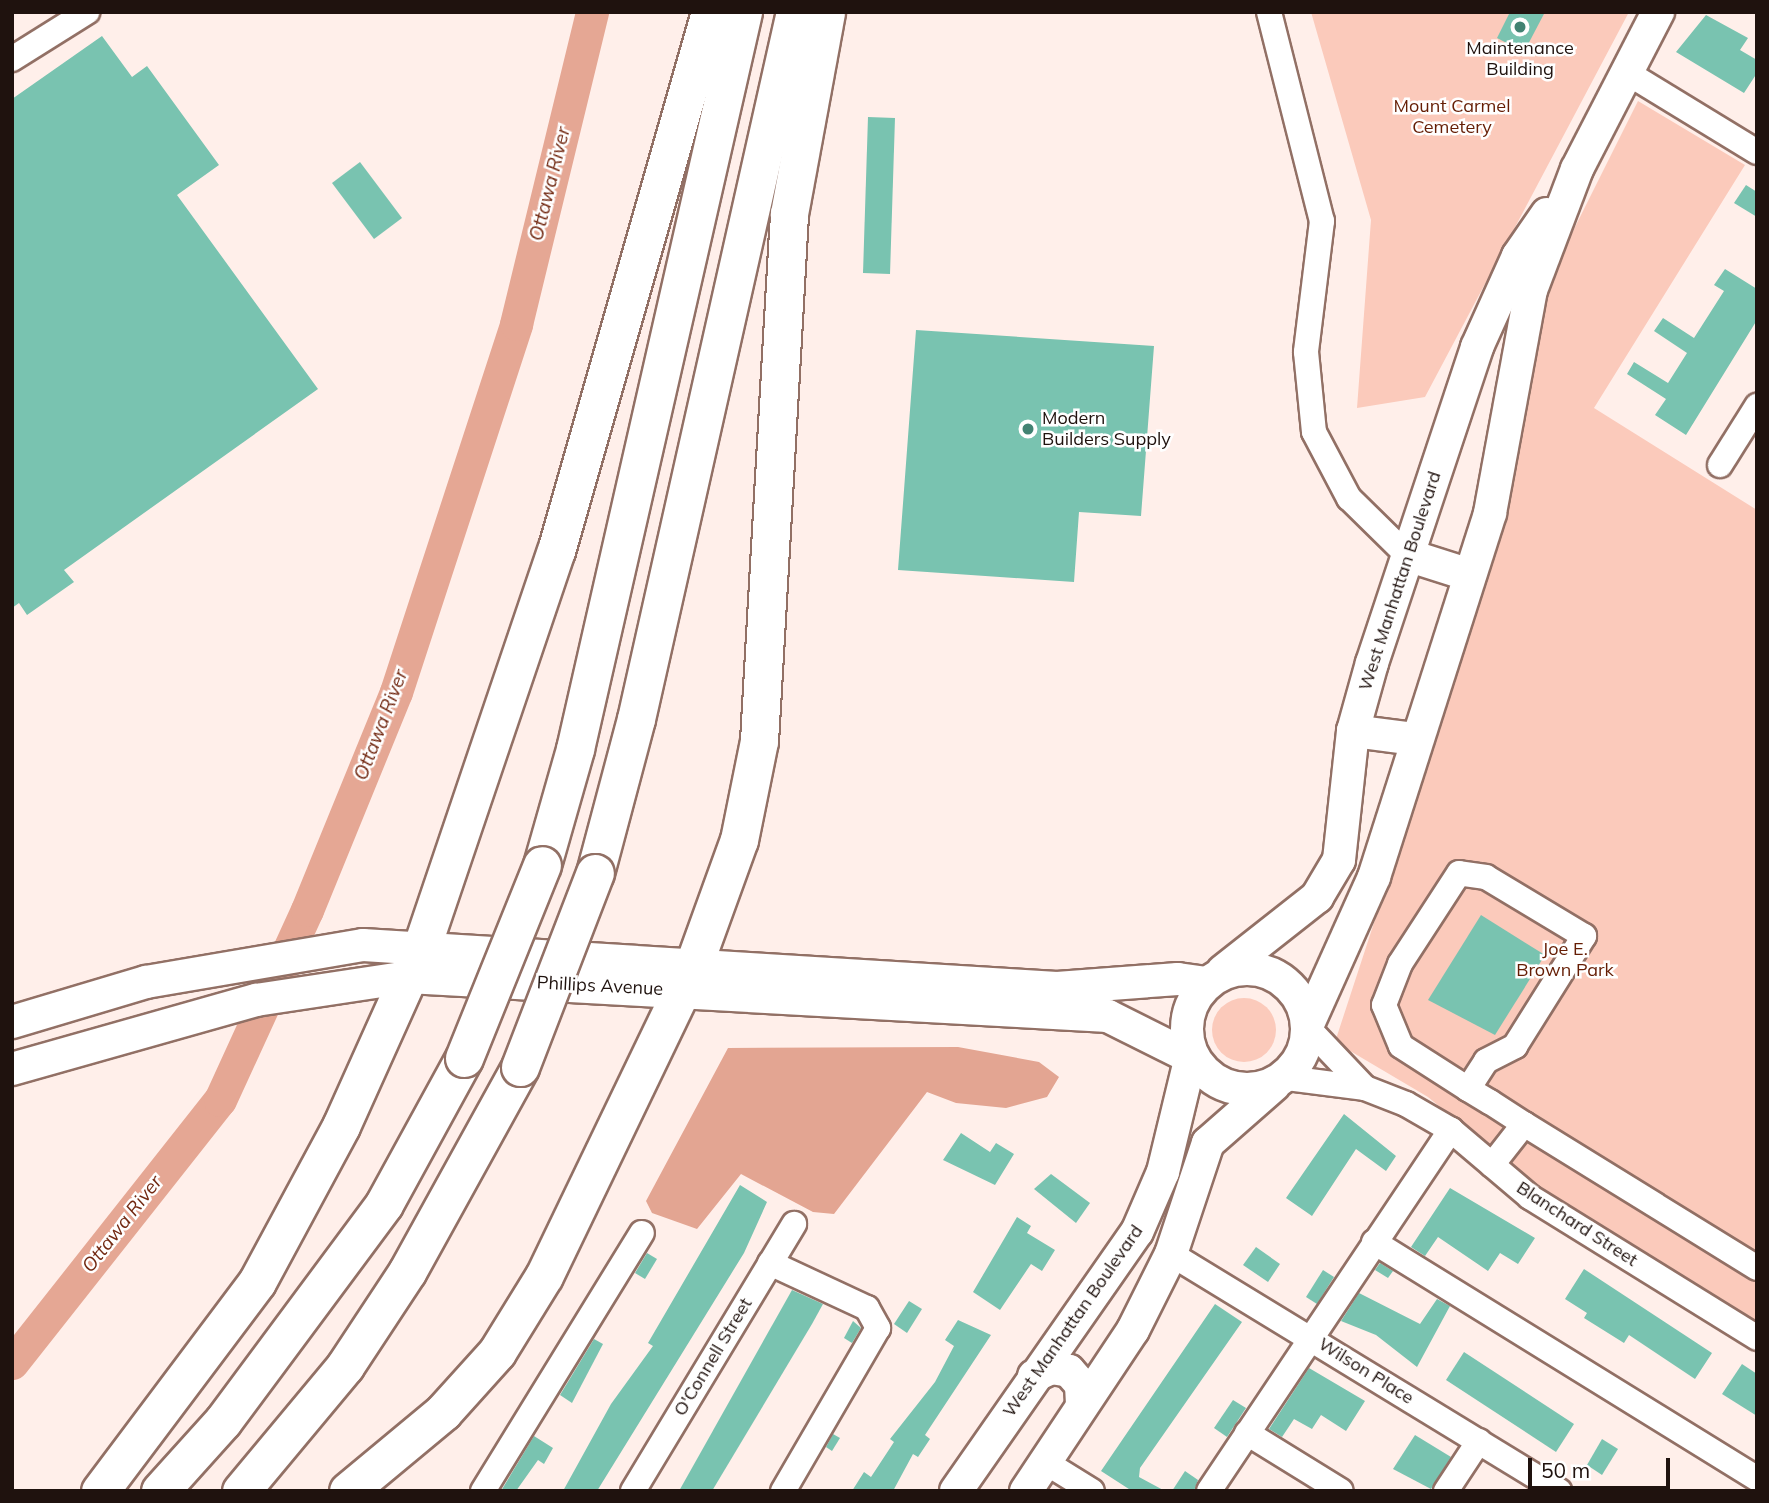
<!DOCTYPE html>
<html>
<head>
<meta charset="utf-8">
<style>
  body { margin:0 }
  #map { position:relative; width:1769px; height:1503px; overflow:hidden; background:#ffefea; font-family:Mulish,sans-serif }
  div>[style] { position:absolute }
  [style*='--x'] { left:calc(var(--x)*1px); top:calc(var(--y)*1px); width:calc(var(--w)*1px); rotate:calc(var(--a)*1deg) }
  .green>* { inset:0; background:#fbcabb }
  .round { border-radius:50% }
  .forest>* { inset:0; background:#e3a592 }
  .river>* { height:33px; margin:-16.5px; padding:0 16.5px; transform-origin:16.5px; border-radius:16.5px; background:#e5a794 }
  .building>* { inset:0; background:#79c3b0 }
  .roads { filter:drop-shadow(2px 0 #927065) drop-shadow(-2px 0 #927065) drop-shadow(0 2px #927065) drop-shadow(0 -2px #927065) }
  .minor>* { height:24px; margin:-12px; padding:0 12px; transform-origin:12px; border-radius:12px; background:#fff }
  .major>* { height:32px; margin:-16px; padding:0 16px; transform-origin:16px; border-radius:16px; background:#fff }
  .major>.ring { margin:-16px; padding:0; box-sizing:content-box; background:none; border:32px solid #fff; border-radius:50% }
  .highway>* { height:37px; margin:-18.5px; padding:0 18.5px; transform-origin:18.5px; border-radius:18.5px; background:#fff }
  .bridges { filter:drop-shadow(2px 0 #927065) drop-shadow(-2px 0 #927065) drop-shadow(0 2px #927065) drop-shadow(0 -2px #927065) }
  .highway-bridge>* { height:37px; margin:-18.5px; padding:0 18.5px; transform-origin:18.5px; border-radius:18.5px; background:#fff }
  .dots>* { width:19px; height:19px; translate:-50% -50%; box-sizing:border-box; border:4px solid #fff; border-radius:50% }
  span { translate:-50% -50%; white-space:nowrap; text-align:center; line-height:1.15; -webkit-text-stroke:5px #fff; paint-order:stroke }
  .poi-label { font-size:18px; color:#1f120e }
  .left { translate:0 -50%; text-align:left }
  .park-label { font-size:18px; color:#651d04 }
  .street-label { font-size:18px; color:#1f120e }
  .water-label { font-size:19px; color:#722912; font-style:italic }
  .frame { position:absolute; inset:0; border:14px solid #1f120e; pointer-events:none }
  .scale { position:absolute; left:1528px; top:1458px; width:142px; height:32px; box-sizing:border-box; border:4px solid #1f120e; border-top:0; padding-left:9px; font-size:21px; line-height:24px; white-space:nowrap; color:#1f120e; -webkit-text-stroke:5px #fff; paint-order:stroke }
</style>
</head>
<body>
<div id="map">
  <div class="green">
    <div style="clip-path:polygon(1311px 12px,1629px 12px,1425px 397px,1357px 408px,1371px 220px)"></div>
    <div style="clip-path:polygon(1638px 101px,1745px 165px,1594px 408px,1757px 510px,1757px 1324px,1550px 1198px,1428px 1097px,1335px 1042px,1497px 547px,1550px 277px)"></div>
    <div class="round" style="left:1212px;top:998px;width:64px;height:64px"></div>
  </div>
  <div class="forest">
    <div style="clip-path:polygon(958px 1047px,1039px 1062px,1059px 1077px,1047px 1097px,1006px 1108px,956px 1103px,927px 1092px,834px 1214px,813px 1212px,741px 1174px,697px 1229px,652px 1213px,646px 1201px,728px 1048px)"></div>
  </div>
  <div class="river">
    <div style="--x:12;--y:1363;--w:335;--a:-51.7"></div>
    <div style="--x:220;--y:1100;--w:209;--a:-65.4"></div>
    <div style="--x:307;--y:910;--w:235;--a:-67.8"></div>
    <div style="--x:396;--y:692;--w:387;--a:-71.9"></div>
    <div style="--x:516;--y:324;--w:321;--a:-76.3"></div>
  </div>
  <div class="building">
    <div style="clip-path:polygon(1510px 12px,1545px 12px,1524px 52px,1497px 38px)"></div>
    <div style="clip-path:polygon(1706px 15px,1748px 38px,1740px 50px,1757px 60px,1757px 73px,1744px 93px,1676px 52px)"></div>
    <div style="clip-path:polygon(102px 36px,132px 77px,147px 66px,219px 165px,177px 195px,318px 389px,64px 570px,74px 582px,27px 615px,19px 603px,12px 608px,12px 99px)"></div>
    <div style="clip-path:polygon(868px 117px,895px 118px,890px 274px,863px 273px)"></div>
    <div style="clip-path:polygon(360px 162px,402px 218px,374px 239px,332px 183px)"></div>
    <div style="clip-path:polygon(1746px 185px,1757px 192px,1757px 217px,1734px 203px)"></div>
    <div style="clip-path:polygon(1725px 269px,1757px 289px,1757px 320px,1686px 435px,1655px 415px,1666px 399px,1627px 374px,1634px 362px,1668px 383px,1687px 353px,1654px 331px,1663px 318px,1694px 338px,1724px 291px,1714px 285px)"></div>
    <div style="clip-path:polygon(916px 330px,1154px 346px,1141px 516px,1079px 512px,1074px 582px,898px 570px)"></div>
    <div style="clip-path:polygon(1481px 915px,1545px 955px,1495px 1035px,1428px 1000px)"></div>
    <div style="clip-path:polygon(1344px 1114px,1396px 1156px,1386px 1171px,1356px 1149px,1312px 1216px,1286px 1198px)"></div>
    <div style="clip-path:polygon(961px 1133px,990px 1152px,996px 1143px,1014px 1154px,995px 1185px,943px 1160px)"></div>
    <div style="clip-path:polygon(1051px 1174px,1090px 1203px,1076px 1223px,1034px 1189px)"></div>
    <div style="clip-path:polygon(740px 1185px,767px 1202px,744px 1253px,597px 1491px,563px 1491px,611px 1404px,653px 1346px,648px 1343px)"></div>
    <div style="clip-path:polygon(1450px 1188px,1535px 1238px,1518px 1264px,1500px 1253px,1488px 1271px,1438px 1237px,1425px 1256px,1411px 1247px)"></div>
    <div style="clip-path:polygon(1017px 1217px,1031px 1226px,1027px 1233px,1055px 1250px,1042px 1271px,1031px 1264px,1000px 1310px,973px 1292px)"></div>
    <div style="clip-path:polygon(1256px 1247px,1280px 1264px,1268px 1282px,1243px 1265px)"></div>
    <div style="clip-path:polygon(647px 1253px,657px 1259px,645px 1279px,635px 1273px)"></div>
    <div style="clip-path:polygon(1380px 1263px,1393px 1271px,1388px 1278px,1375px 1270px)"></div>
    <div style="clip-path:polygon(1584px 1269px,1712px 1353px,1695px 1379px,1629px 1335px,1624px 1343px,1584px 1318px,1587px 1313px,1565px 1299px)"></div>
    <div style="clip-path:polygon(1323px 1270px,1334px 1277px,1317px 1304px,1306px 1297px)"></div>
    <div style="clip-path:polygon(792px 1290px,823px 1304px,812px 1324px,712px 1491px,679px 1491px)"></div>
    <div style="clip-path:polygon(1359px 1293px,1420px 1324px,1437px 1299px,1450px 1306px,1417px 1367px,1376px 1335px,1341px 1321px)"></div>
    <div style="clip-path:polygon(909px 1301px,922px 1309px,907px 1333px,894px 1324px)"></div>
    <div style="clip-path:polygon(1215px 1304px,1242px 1322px,1140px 1468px,1139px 1477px,1165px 1491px,1132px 1491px,1101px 1471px)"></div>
    <div style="clip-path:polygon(958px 1320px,991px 1335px,925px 1435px,930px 1439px,918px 1457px,913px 1454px,893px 1491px,852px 1491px,864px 1472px,871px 1477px,894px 1442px,890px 1439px,935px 1382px,954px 1346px,945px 1340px)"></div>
    <div style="clip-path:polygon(853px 1321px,861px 1328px,852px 1343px,844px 1338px)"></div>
    <div style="clip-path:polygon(594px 1339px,603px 1344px,572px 1403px,560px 1395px)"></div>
    <div style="clip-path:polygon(1464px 1352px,1574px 1424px,1556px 1452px,1446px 1380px)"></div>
    <div style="clip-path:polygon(1742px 1364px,1757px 1374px,1757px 1416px,1722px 1394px)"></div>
    <div style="clip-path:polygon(1309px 1368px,1365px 1401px,1346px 1431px,1321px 1415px,1312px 1429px,1294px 1419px,1282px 1437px,1269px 1429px)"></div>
    <div style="clip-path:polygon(1233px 1400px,1246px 1408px,1227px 1437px,1214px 1428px)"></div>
    <div style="clip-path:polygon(833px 1434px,840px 1438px,832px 1451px,826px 1447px)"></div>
    <div style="clip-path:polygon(1415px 1435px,1451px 1457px,1431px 1489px,1393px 1469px)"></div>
    <div style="clip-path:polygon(534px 1436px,553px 1448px,544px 1464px,538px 1460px,516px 1491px,501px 1491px)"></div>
    <div style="clip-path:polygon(1602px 1439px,1618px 1449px,1602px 1475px,1587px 1465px)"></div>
    <div style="clip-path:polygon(1185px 1471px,1198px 1480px,1194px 1491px,1172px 1491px)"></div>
  </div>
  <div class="roads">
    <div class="minor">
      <div style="--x:1269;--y:12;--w:216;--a:75.8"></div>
      <div style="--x:1322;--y:221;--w:132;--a:97"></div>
      <div style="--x:1306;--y:352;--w:80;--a:84.3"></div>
      <div style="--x:1314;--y:432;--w:75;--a:62.1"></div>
      <div style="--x:1349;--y:498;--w:81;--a:44.5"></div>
      <div style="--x:12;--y:59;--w:89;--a:-32.1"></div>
      <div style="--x:1626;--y:72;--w:153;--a:31.4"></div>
      <div style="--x:1720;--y:465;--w:70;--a:-57.9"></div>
      <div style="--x:1310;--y:1030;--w:80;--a:46.5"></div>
      <div style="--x:1287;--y:1078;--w:79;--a:7.3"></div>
      <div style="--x:1365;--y:1088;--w:44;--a:21.3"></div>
      <div style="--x:1406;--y:1104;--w:52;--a:30"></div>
      <div style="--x:1451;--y:1130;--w:104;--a:40.3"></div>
      <div style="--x:1530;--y:1197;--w:267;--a:31.8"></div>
      <div style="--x:1468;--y:1089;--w:33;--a:-57"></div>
      <div style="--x:1486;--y:1061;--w:33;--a:-27"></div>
      <div style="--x:1515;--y:1046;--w:130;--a:-57.9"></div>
      <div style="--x:1584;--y:936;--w:114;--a:-149"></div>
      <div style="--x:1486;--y:877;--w:27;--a:-172"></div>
      <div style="--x:1459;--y:873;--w:108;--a:123"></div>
      <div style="--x:1400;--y:964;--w:44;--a:111.3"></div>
      <div style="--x:1384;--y:1005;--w:44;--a:67.5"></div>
      <div style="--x:1401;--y:1046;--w:80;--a:32.7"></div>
      <div style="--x:1468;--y:1089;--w:26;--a:31"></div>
      <div style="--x:1490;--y:1102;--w:40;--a:32.9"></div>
      <div style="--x:1524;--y:1124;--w:52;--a:128"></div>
      <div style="--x:1524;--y:1124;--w:274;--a:31.7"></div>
      <div style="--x:1374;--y:1242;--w:450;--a:31.7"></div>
      <div style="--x:1171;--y:1254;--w:455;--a:31.4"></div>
      <div style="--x:770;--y:1263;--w:107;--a:24.9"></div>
      <div style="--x:867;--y:1308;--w:23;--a:61"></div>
      <div style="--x:878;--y:1328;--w:189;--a:120.2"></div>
      <div style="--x:1247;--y:1433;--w:110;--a:31.7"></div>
      <div style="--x:1045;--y:1462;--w:55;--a:31.7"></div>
      <div style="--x:483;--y:1491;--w:303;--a:-58.4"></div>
      <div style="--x:633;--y:1491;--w:312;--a:-58.9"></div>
      <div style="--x:1209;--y:1491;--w:435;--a:-56.2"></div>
      <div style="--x:1446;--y:1491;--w:60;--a:-56.6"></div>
    </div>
    <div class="major">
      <div style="--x:1407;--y:555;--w:66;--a:17.6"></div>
      <div style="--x:1353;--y:731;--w:63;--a:7.4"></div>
      <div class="ring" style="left:1187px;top:969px;width:88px;height:88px"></div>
      <div style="--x:1223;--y:971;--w:120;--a:-38.2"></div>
      <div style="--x:1317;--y:897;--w:43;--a:-59.3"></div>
      <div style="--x:1339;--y:860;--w:130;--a:-83.8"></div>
      <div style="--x:1353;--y:731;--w:71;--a:-74.4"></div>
      <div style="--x:1372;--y:663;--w:333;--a:-71.6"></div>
      <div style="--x:1477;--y:347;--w:100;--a:-65.7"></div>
      <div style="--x:1518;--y:256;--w:51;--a:-55.4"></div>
      <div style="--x:12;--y:1022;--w:140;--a:-16.6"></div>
      <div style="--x:146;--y:982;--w:220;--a:-9.7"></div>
      <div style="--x:363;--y:945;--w:695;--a:3.55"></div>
      <div style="--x:1057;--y:988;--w:121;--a:-4.3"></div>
      <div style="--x:1178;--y:979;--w:27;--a:8"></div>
      <div style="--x:1308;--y:1024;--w:161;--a:-65.8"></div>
      <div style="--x:1374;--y:877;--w:382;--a:-72.3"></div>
      <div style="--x:1490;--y:513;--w:227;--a:-79.6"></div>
      <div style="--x:1531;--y:290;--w:129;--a:-69.2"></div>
      <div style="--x:1577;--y:169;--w:177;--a:-62.7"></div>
      <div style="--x:12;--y:1069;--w:254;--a:-15.8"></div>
      <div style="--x:256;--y:1000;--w:154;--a:-8.6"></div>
      <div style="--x:408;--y:977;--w:701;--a:3.19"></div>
      <div style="--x:1108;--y:1016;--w:89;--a:26.6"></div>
      <div style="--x:1034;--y:1376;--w:19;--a:-25"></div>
      <div style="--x:1051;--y:1368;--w:18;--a:9"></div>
      <div style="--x:1069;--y:1371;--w:18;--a:49"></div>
      <div style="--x:1081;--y:1385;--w:19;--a:87"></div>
      <div style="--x:956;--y:1491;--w:316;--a:-55.1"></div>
      <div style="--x:1137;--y:1232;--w:65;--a:-66.6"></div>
      <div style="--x:1163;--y:1172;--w:115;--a:-76.4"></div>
      <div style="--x:1026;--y:1491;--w:193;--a:-56.4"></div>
      <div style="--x:1133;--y:1330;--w:85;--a:-63.4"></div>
      <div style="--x:1171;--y:1254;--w:117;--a:-71.6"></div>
      <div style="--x:1208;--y:1143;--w:88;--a:-41.3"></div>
    </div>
    <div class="highway">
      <div style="--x:542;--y:865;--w:121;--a:-74.1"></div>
      <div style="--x:575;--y:749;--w:756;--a:-77.16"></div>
      <div style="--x:595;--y:873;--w:159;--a:-75.1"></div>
      <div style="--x:636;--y:719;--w:725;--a:-77.33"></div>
      <div style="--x:100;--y:1491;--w:261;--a:-53.1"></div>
      <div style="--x:257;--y:1282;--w:177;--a:-61.7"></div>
      <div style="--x:341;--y:1126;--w:197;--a:-65.8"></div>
      <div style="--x:422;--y:946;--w:417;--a:-71.3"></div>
      <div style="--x:556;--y:551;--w:561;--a:-74.05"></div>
      <div style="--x:160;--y:1491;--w:94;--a:-48"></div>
      <div style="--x:223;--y:1421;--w:270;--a:-53.4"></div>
      <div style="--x:384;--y:1204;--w:166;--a:-61.3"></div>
      <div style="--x:241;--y:1491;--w:163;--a:-50.2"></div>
      <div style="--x:345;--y:1366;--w:113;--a:-56.6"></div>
      <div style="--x:407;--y:1272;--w:234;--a:-61.1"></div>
      <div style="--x:348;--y:1491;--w:124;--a:-39.7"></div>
      <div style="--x:443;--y:1412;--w:81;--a:-48"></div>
      <div style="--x:497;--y:1352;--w:89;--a:-58.3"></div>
      <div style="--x:544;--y:1276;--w:346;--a:-64.3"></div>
      <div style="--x:694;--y:964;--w:132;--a:-70.1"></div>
      <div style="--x:739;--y:840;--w:101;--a:-78.6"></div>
      <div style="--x:759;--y:741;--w:528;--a:-86.74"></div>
      <div style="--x:789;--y:214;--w:205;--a:-79.6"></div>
    </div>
  </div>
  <div class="bridges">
    <div class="highway-bridge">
      <div style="--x:464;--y:1058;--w:208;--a:-68"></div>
      <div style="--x:520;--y:1067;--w:208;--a:-68.9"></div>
    </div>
  </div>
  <div class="dots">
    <div style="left:1520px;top:27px;background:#428373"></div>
    <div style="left:1028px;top:429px;background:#428373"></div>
  </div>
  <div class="poi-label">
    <span style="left:1520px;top:59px">Maintenance<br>Building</span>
    <span class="left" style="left:1042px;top:429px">Modern<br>Builders Supply</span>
  </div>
  <div class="park-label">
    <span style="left:1452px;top:117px">Mount Carmel<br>Cemetery</span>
    <span style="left:1565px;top:960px">Joe E.<br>Brown Park</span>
  </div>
  <div class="street-label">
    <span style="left:1400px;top:581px;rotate:-72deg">West Manhattan Boulevard</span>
    <span style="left:600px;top:986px;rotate:3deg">Phillips Avenue</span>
    <span style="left:1577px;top:1224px;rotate:33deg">Blanchard Street</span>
    <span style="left:1073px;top:1321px;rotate:-55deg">West Manhattan Boulevard</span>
    <span style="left:713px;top:1357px;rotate:-59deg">O'Connell Street</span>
    <span style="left:1366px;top:1371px;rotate:32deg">Wilson Place</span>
  </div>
  <div class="water-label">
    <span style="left:550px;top:184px;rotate:-76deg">Ottawa River</span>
    <span style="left:381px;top:725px;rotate:-69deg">Ottawa River</span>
    <span style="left:122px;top:1224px;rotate:-52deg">Ottawa River</span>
  </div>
  <div class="frame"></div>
  <div class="scale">50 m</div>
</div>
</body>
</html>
